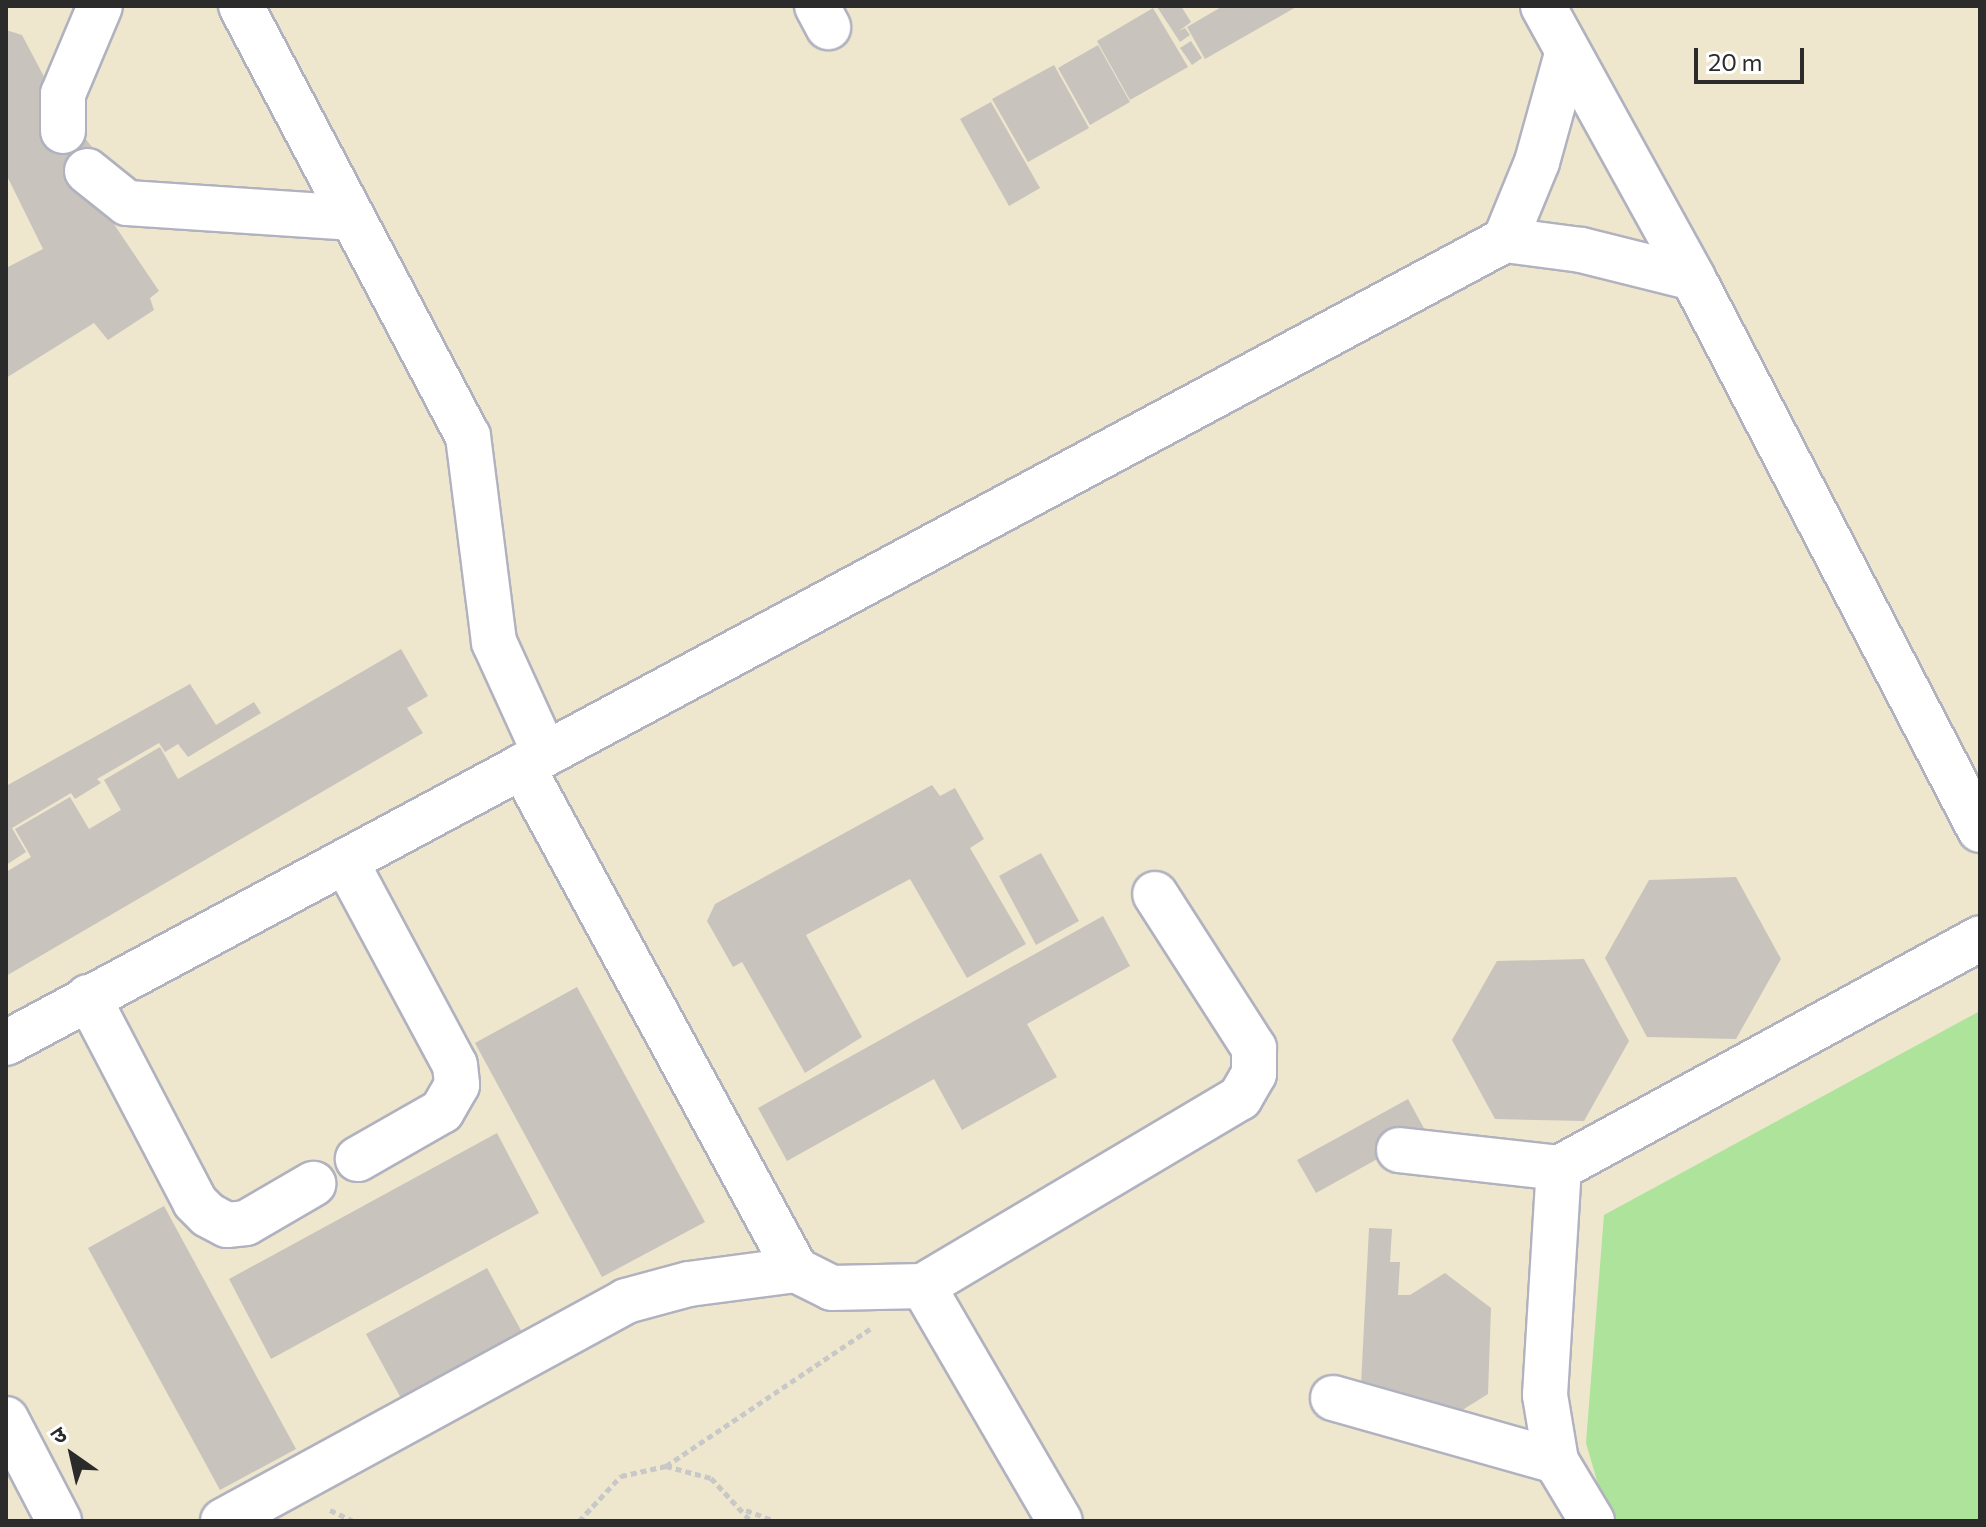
<!DOCTYPE html>
<html>
<head>
<meta charset="utf-8">
<style>
  body { margin:0 }
  #map { position:relative; width:1986px; height:1527px; overflow:hidden; background:#ede7dd; font-family:Commissioner,"Noto Sans Devanagari",sans-serif }
  div>[style] { position:absolute }
  [style*='--x'] { left:calc(var(--x)*1px); top:calc(var(--y)*1px); width:calc(var(--w)*1px); rotate:calc(var(--a)*1deg) }
  .education>* { inset:0; background:#eee6cd }
  .green>* { inset:0; background:#ade39a }
  .building>* { inset:0; background:#c8c4bd }
  .path>* { height:5px; margin-top:-2.5px; transform-origin:0; background:repeating-linear-gradient(90deg,#c8c8c8 0 6px,transparent 0 10px) }
  .roads { filter:drop-shadow(2px 0 #b1b2bf) drop-shadow(-2px 0 #b1b2bf) drop-shadow(0 2px #b1b2bf) drop-shadow(0 -2px #b1b2bf) }
  .minor>* { height:44px; margin:-22px; padding:0 22px; transform-origin:22px; border-radius:22px; background:#fff }
  span { translate:-50% -50%; white-space:nowrap; text-align:center; line-height:1.15; -webkit-text-stroke:8px #fff; paint-order:stroke }
  .frame { position:absolute; inset:0; border:8px solid #2b2b2b; pointer-events:none }
  .north { position:absolute; left:32px; top:1415px; width:80px; height:80px; -webkit-text-stroke:6px #fff; paint-order:stroke; rotate:326deg; font-size:22px; font-weight:700; line-height:32px; text-align:center; color:#2b2b2b }
  .north::after { content:''; display:block; margin:auto; width:28px; height:36px; background:#2b2b2b; clip-path:polygon(50% 0,100% 100%,50% 72%,0 100%) }
  .scale { position:absolute; left:1694px; top:48px; width:110px; height:36px; box-sizing:border-box; border:4px solid #2b2b2b; border-top:0; padding-left:10px; font-size:24px; line-height:28px; white-space:nowrap; color:#2b2b2b; -webkit-text-stroke:6px #fff; paint-order:stroke }
</style>
</head>
<body>
<div id="map">
  <div class="education">
    <div style="clip-path:polygon(6px 6px,1980px 6px,1980px 1521px,6px 1521px)"></div>
  </div>
  <div class="green">
    <div style="clip-path:polygon(1980px 1011px,1980px 1521px,1616px 1521px,1605px 1508px,1586px 1443px,1604px 1215px)"></div>
  </div>
  <div class="building">
    <div style="clip-path:polygon(1181px 6px,1191px 22px,1179px 31px,1185px 28px,1190px 35px,1180px 42px,1157px 7px)"></div>
    <div style="clip-path:polygon(1223px 6px,1298px 6px,1205px 59px,1187px 27px)"></div>
    <div style="clip-path:polygon(1153px 8px,1188px 67px,1130px 100px,1097px 41px)"></div>
    <div style="clip-path:polygon(6px 30px,22px 35px,59px 105px,103px 161px,93px 193px,159px 291px,150px 298px,154px 310px,108px 340px,94px 323px,6px 378px,6px 268px,43px 249px,6px 174px)"></div>
    <div style="clip-path:polygon(1191px 41px,1202px 58px,1192px 65px,1180px 48px)"></div>
    <div style="clip-path:polygon(1098px 45px,1130px 102px,1090px 125px,1058px 68px)"></div>
    <div style="clip-path:polygon(1054px 65px,1089px 128px,1028px 162px,992px 99px)"></div>
    <div style="clip-path:polygon(991px 102px,1040px 188px,1009px 206px,960px 119px)"></div>
    <div style="clip-path:polygon(401px 649px,428px 696px,407px 708px,423px 733px,6px 976px,6px 872px,31px 857px,15px 829px,70px 797px,89px 829px,121px 810px,104px 780px,160px 747px,178px 779px)"></div>
    <div style="clip-path:polygon(190px 684px,216px 725px,254px 702px,261px 713px,188px 757px,178px 744px,165px 752px,159px 743px,97px 779px,101px 783px,75px 799px,71px 793px,12px 828px,26px 852px,6px 865px,6px 786px)"></div>
    <div style="clip-path:polygon(932px 785px,940px 796px,955px 788px,984px 839px,970px 848px,1026px 944px,967px 978px,910px 879px,806px 935px,862px 1037px,805px 1073px,742px 962px,733px 967px,707px 921px,715px 904px)"></div>
    <div style="clip-path:polygon(1041px 853px,1079px 921px,1036px 945px,999px 876px)"></div>
    <div style="clip-path:polygon(1736px 877px,1781px 959px,1736px 1039px,1647px 1037px,1605px 958px,1649px 880px)"></div>
    <div style="clip-path:polygon(1103px 916px,1130px 966px,1027px 1024px,1057px 1077px,962px 1130px,934px 1079px,787px 1161px,758px 1108px)"></div>
    <div style="clip-path:polygon(1584px 959px,1629px 1041px,1584px 1121px,1495px 1119px,1452px 1040px,1497px 961px)"></div>
    <div style="clip-path:polygon(577px 987px,705px 1222px,602px 1277px,475px 1043px)"></div>
    <div style="clip-path:polygon(1408px 1099px,1426px 1132px,1316px 1193px,1297px 1160px)"></div>
    <div style="clip-path:polygon(497px 1133px,539px 1213px,271px 1359px,229px 1279px)"></div>
    <div style="clip-path:polygon(164px 1206px,296px 1449px,220px 1490px,88px 1248px)"></div>
    <div style="clip-path:polygon(1369px 1228px,1392px 1229px,1390px 1262px,1400px 1262px,1398px 1295px,1410px 1295px,1445px 1273px,1491px 1308px,1488px 1394px,1440px 1424px,1360px 1404px)"></div>
    <div style="clip-path:polygon(487px 1268px,523px 1334px,402px 1400px,366px 1334px)"></div>
  </div>
  <div class="path">
    <div style="--x:666;--y:1466;--w:247;--a:-33.9"></div>
    <div style="--x:330;--y:1510;--w:26;--a:25"></div>
    <div style="--x:746;--y:1510;--w:30;--a:21"></div>
    <div style="--x:579;--y:1521;--w:62;--a:-47"></div>
    <div style="--x:621;--y:1476;--w:46;--a:-12.5"></div>
    <div style="--x:666;--y:1466;--w:47;--a:14.9"></div>
    <div style="--x:711;--y:1478;--w:59;--a:47.1"></div>
  </div>
  <div class="roads">
    <div class="minor">
      <div style="--x:241;--y:6;--w:486;--a:62.2"></div>
      <div style="--x:468;--y:436;--w:208;--a:82.8"></div>
      <div style="--x:494;--y:642;--w:123;--a:65.5"></div>
      <div style="--x:817;--y:6;--w:24;--a:62"></div>
      <div style="--x:1543;--y:6;--w:311;--a:61.1"></div>
      <div style="--x:1693;--y:278;--w:622;--a:62.53"></div>
      <div style="--x:63;--y:131;--w:37;--a:-90"></div>
      <div style="--x:63;--y:94;--w:95;--a:-67.2"></div>
      <div style="--x:87;--y:171;--w:51;--a:38.7"></div>
      <div style="--x:127;--y:203;--w:224;--a:3.8"></div>
      <div style="--x:1505;--y:240;--w:77;--a:7.5"></div>
      <div style="--x:1581;--y:250;--w:115;--a:14"></div>
      <div style="--x:522;--y:766;--w:574;--a:61.47"></div>
      <div style="--x:346;--y:862;--w:230;--a:61.8"></div>
      <div style="--x:455;--y:1065;--w:20;--a:84"></div>
      <div style="--x:457;--y:1085;--w:30;--a:120"></div>
      <div style="--x:442;--y:1111;--w:97;--a:150.3"></div>
      <div style="--x:88;--y:997;--w:231;--a:62.4"></div>
      <div style="--x:195;--y:1202;--w:18;--a:45"></div>
      <div style="--x:208;--y:1215;--w:21;--a:28"></div>
      <div style="--x:227;--y:1225;--w:19;--a:-6"></div>
      <div style="--x:246;--y:1223;--w:78;--a:-30.2"></div>
      <div style="--x:6;--y:1043;--w:1701;--a:-28.18"></div>
      <div style="--x:1505;--y:240;--w:84;--a:-67.7"></div>
      <div style="--x:1537;--y:162;--w:112;--a:-74.5"></div>
      <div style="--x:1399;--y:1150;--w:161;--a:6.4"></div>
      <div style="--x:923;--y:1286;--w:272;--a:59.8"></div>
      <div style="--x:1333;--y:1398;--w:232;--a:15.8"></div>
      <div style="--x:6;--y:1419;--w:115;--a:62.5"></div>
      <div style="--x:223;--y:1521;--w:459;--a:-28.6"></div>
      <div style="--x:626;--y:1301;--w:65;--a:-15.1"></div>
      <div style="--x:689;--y:1284;--w:108;--a:-7.5"></div>
      <div style="--x:796;--y:1270;--w:40;--a:26.6"></div>
      <div style="--x:832;--y:1288;--w:91;--a:-1.3"></div>
      <div style="--x:923;--y:1286;--w:369;--a:-30.7"></div>
      <div style="--x:1240;--y:1098;--w:28;--a:-60"></div>
      <div style="--x:1254;--y:1074;--w:26;--a:-90"></div>
      <div style="--x:1254;--y:1048;--w:183;--a:-122.7"></div>
      <div style="--x:1592;--y:1521;--w:70;--a:-121"></div>
      <div style="--x:1556;--y:1461;--w:67;--a:-99.5"></div>
      <div style="--x:1545;--y:1395;--w:227;--a:-86.5"></div>
      <div style="--x:1559;--y:1168;--w:480;--a:-28.6"></div>
    </div>
  </div>
  <div class="frame"></div>
  <div class="north">उ</div>
  <div class="scale">20 m</div>
</div>
</body>
</html>
